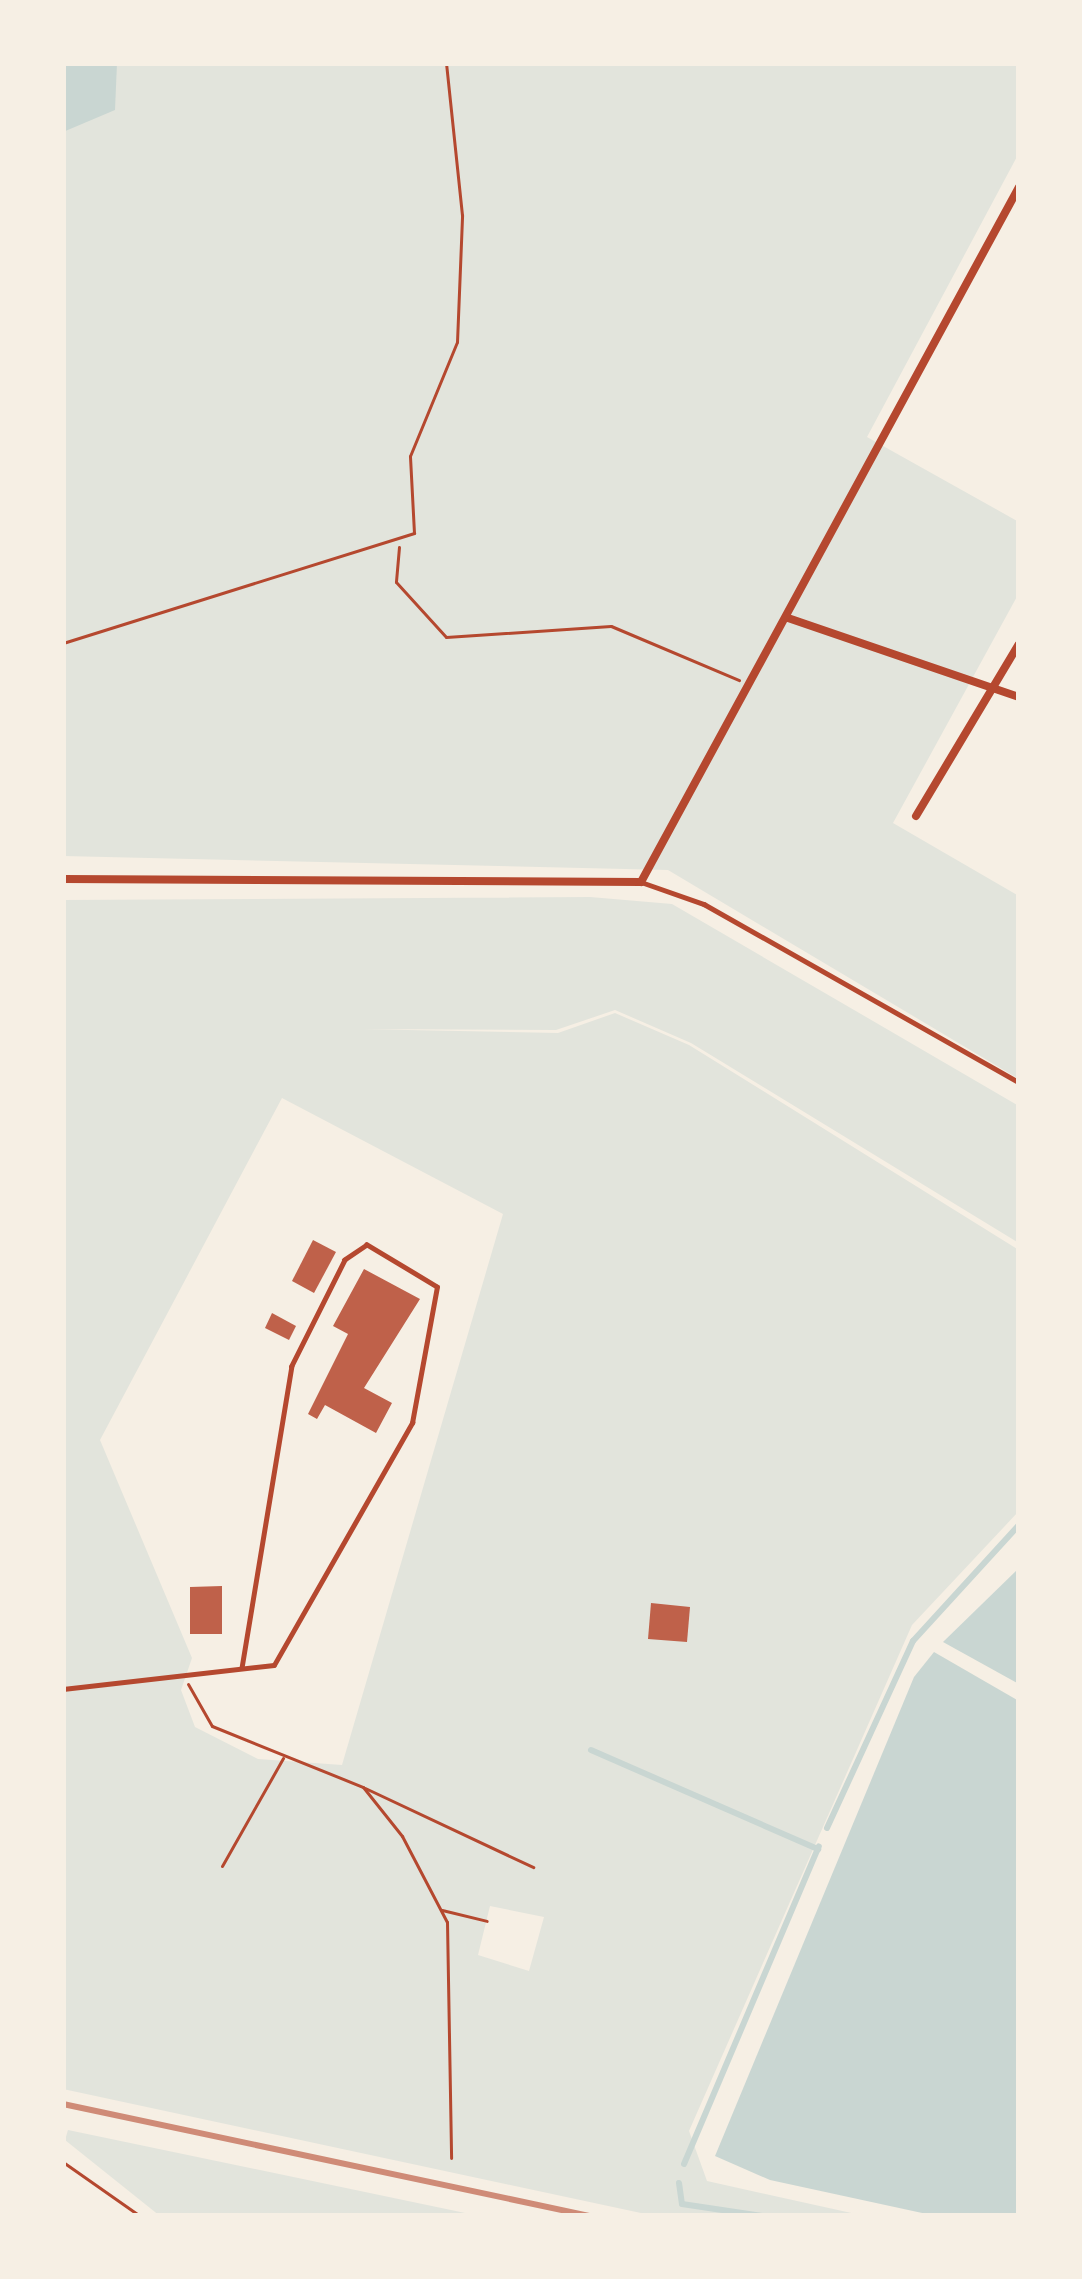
<!DOCTYPE html>
<html>
<head>
<meta charset="utf-8">
<style>
  body { margin:0 }
  #map { position:relative; width:1082px; height:2279px; overflow:hidden; background:#f6efe4; font-family:"Public Sans",sans-serif }
  div>[style] { position:absolute }
  [style*='--x'] { left:calc(var(--x)*1px); top:calc(var(--y)*1px); width:calc(var(--w)*1px); rotate:calc(var(--a)*1deg) }
  .green>* { inset:0; background:#e2e4dc }
  .water>* { inset:0; background:#c9d6d2 }
  .stream>* { height:6px; margin:-3px; padding:0 3px; transform-origin:3px; border-radius:3px; background:#c9d6d2 }
  .building>* { inset:0; background:#bf614a }
  .path>* { height:3px; margin:-1.5px; padding:0 1.5px; transform-origin:1.5px; border-radius:1.5px; background:#b5482f }
  .service>* { height:4.5px; margin:-2.25px; padding:0 2.25px; transform-origin:2.25px; border-radius:2.25px; background:#b5482f }
  .minor>* { height:8px; margin:-4px; padding:0 4px; transform-origin:4px; border-radius:4px; background:#b5482f }
  .rail>* { height:6px; margin:-3px; padding:0 3px; transform-origin:3px; border-radius:3px; background:#cf8b77 }
  span { translate:-50% -50%; white-space:nowrap; text-align:center; line-height:1.15; -webkit-text-stroke:9px #f6efe4; paint-order:stroke }
  .frame { position:absolute; inset:0; border:66px solid #f6efe4; pointer-events:none }
</style>
</head>
<body>
<div id="map">
  <div class="green">
    <div style="clip-path:polygon(63px 63px,1019px 63px,1019px 153px,867px 437px,1019px 522px,1019px 593px,893px 823px,1019px 896px,1019px 1079px,668px 870px,63px 856px)"></div>
    <div style="clip-path:polygon(evenodd,590px 897px,672px 904px,1019px 1106px,1019px 1243px,691px 1043px,615px 1010px,556px 1030px,356px 1029px,558px 1033px,615px 1013px,689px 1045px,1019px 1250px,1019px 1511px,912px 1625px,689px 2131px,707px 2181px,865px 2216px,655px 2216px,63px 2089px,63px 900px,590px 897px,282px 1098px,503px 1214px,342px 1765px,258px 1759px,195px 1727px,181px 1690px,192px 1658px,100px 1440px,282px 1098px,590px 897px,490px 1906px,544px 1917px,529px 1971px,478px 1955px,490px 1906px)"></div>
    <div style="clip-path:polygon(68px 2130px,451px 2210px,479px 2216px,160px 2216px,65px 2140px)"></div>
  </div>
  <div class="water">
    <div style="clip-path:polygon(63px 63px,117px 63px,115px 110px,63px 132px)"></div>
    <div style="clip-path:polygon(1019px 1568px,1019px 1684px,943px 1642px)"></div>
    <div style="clip-path:polygon(934px 1652px,1019px 1701px,1019px 2216px,936px 2216px,770px 2180px,715px 2156px,914px 1677px)"></div>
  </div>
  <div class="stream">
    <div style="--x:591;--y:1750;--w:248;--a:23.6"></div>
    <div style="--x:827;--y:1828;--w:206;--a:-65.3"></div>
    <div style="--x:913;--y:1641;--w:157;--a:-47.6"></div>
    <div style="--x:684;--y:2164;--w:345;--a:-67"></div>
    <div style="--x:679;--y:2183;--w:21;--a:82"></div>
    <div style="--x:682;--y:2204;--w:81;--a:8.5"></div>
  </div>
  <div class="building">
    <div style="clip-path:polygon(313px 1240px,336px 1252px,314px 1293px,292px 1281px)"></div>
    <div style="clip-path:polygon(364px 1269px,420px 1299px,364px 1388px,392px 1403px,376px 1433px,325px 1405px,317px 1419px,308px 1414px,348px 1334px,333px 1326px)"></div>
    <div style="clip-path:polygon(272px 1313px,296px 1326px,289px 1340px,265px 1328px)"></div>
    <div style="clip-path:polygon(222px 1586px,222px 1634px,190px 1634px,190px 1587px)"></div>
    <div style="clip-path:polygon(651px 1603px,690px 1607px,687px 1642px,648px 1639px)"></div>
  </div>
  <div class="path">
    <div style="--x:399;--y:547;--w:35;--a:95"></div>
    <div style="--x:396;--y:582;--w:74;--a:47.7"></div>
    <div style="--x:446;--y:637;--w:165;--a:-3.8"></div>
    <div style="--x:611;--y:626;--w:139;--a:22.9"></div>
    <div style="--x:63;--y:643;--w:368;--a:-17.4"></div>
    <div style="--x:414;--y:533;--w:77;--a:-93"></div>
    <div style="--x:410;--y:456;--w:123;--a:-67.6"></div>
    <div style="--x:457;--y:342;--w:127;--a:-87.7"></div>
    <div style="--x:462;--y:215;--w:153;--a:-96"></div>
    <div style="--x:188;--y:1684;--w:48;--a:60.3"></div>
    <div style="--x:212;--y:1726;--w:163;--a:22"></div>
    <div style="--x:363;--y:1787;--w:63;--a:51.5"></div>
    <div style="--x:402;--y:1836;--w:97;--a:62.4"></div>
    <div style="--x:447;--y:1922;--w:236;--a:89"></div>
    <div style="--x:365;--y:1788;--w:186;--a:25.2"></div>
    <div style="--x:222;--y:1866;--w:124;--a:-60.5"></div>
    <div style="--x:442;--y:1910;--w:46;--a:13.7"></div>
    <div style="--x:63;--y:2162;--w:94;--a:35"></div>
  </div>
  <div class="service">
    <div style="--x:644;--y:883;--w:64;--a:19.3"></div>
    <div style="--x:704;--y:904;--w:362;--a:29.5"></div>
    <div style="--x:63;--y:1689;--w:212;--a:-6.5"></div>
    <div style="--x:274;--y:1665;--w:279;--a:-60.3"></div>
    <div style="--x:412;--y:1423;--w:138;--a:-79.6"></div>
    <div style="--x:437;--y:1287;--w:82;--a:-149"></div>
    <div style="--x:367;--y:1245;--w:27;--a:146"></div>
    <div style="--x:345;--y:1260;--w:119;--a:116.6"></div>
    <div style="--x:292;--y:1366;--w:305;--a:99.4"></div>
  </div>
  <div class="minor">
    <div style="--x:788;--y:618;--w:244;--a:18.9"></div>
    <div style="--x:916;--y:816;--w:200;--a:-59.1"></div>
    <div style="--x:63;--y:879;--w:578;--a:0.3"></div>
    <div style="--x:641;--y:882;--w:791;--a:-61.46"></div>
  </div>
  <div class="rail">
    <div style="--x:63;--y:2104;--w:539;--a:12"></div>
  </div>
  <div class="frame"></div>
</div>
</body>
</html>
